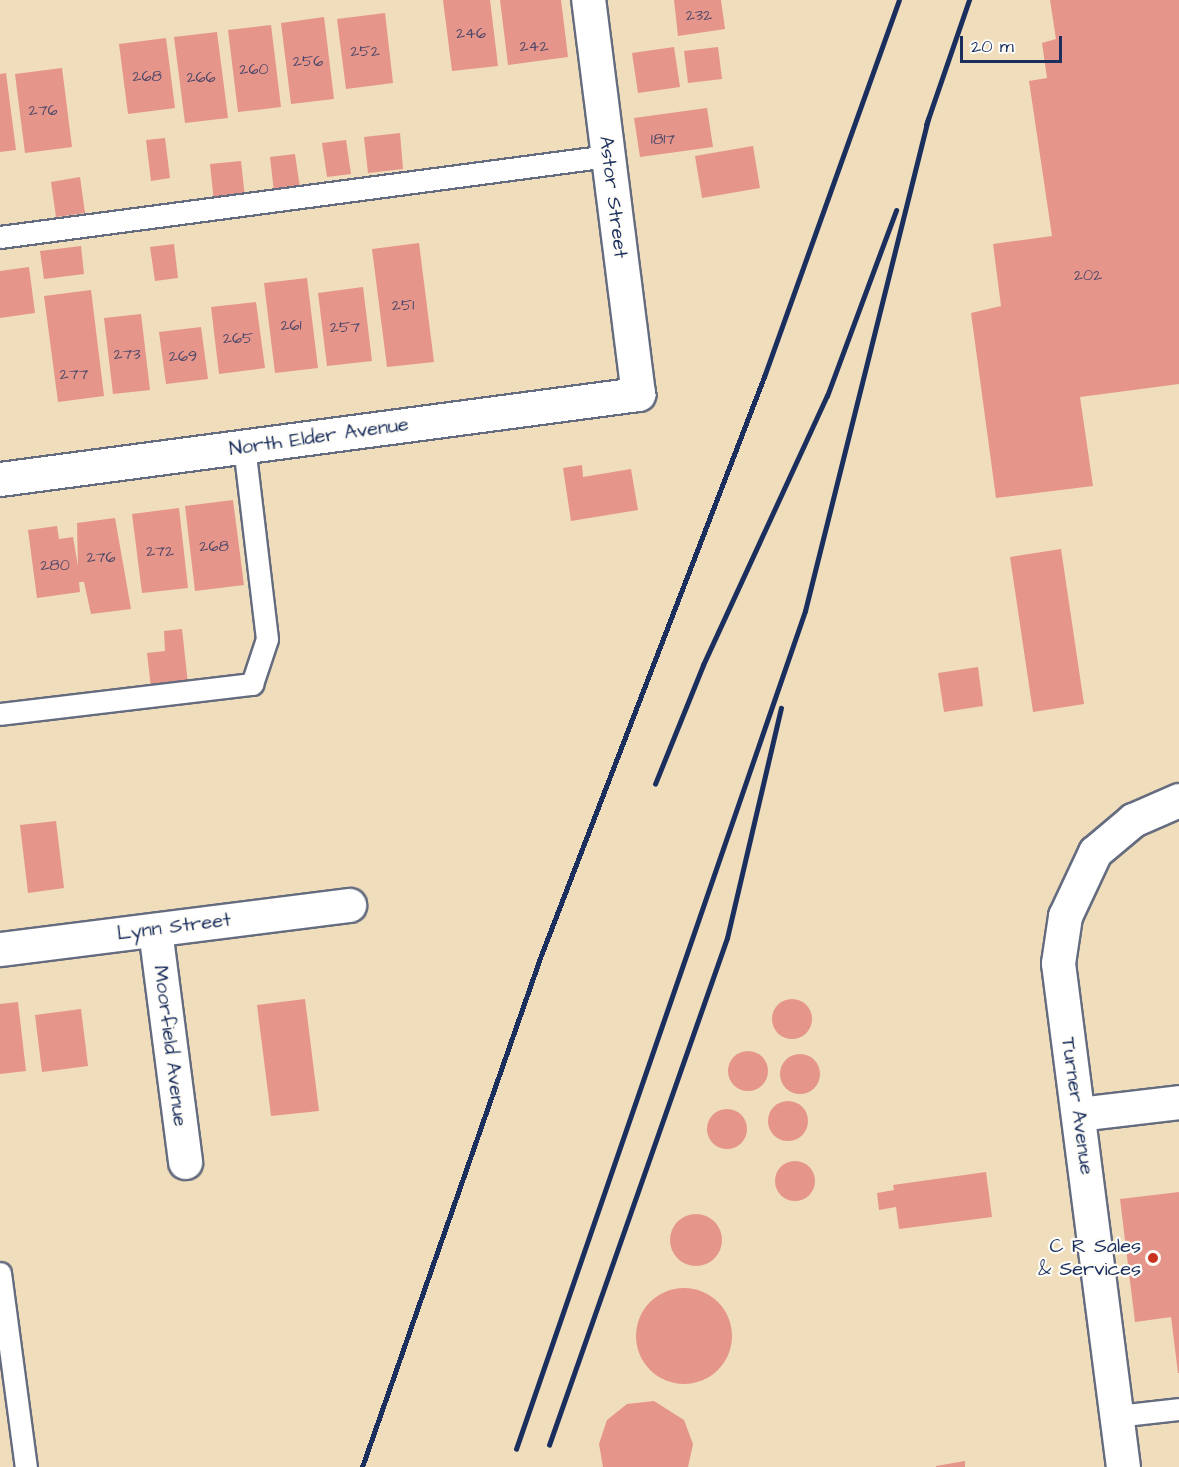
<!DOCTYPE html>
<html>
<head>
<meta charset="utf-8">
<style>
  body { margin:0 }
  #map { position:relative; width:1179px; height:1467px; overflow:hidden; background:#efddbb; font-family:"Architects Daughter",sans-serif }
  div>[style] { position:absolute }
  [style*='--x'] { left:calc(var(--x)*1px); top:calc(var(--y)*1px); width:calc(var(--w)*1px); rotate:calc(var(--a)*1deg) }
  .building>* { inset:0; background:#e6958a }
  .round { border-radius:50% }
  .roads { filter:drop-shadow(2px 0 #656c7f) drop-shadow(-2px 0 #656c7f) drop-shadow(0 2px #656c7f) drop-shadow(0 -2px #656c7f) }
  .service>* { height:21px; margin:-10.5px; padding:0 10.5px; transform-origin:10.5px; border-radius:10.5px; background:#fff }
  .minor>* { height:33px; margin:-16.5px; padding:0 16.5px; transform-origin:16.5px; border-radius:16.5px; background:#fff }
  .rail>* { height:4.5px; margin:-2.25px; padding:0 2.25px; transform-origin:2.25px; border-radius:2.25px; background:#1b2f5e }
  .dots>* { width:16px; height:16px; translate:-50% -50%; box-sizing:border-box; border:3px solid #fdfcf7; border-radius:50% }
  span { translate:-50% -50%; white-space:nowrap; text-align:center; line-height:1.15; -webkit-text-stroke:4.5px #fdfcf7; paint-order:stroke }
  .number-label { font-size:16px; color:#4e4869 }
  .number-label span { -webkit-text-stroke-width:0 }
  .street-label { font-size:20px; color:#1b2f5e }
  .poi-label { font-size:20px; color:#1b2f5e }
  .right { translate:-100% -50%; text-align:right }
  .scale { position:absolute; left:960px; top:36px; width:102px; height:27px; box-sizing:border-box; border:3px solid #1b2f5e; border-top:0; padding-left:8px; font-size:18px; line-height:21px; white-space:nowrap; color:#1b2f5e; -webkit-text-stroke:4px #fdfcf7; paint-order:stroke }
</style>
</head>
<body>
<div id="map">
  <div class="building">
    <div style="clip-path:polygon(443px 0,490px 0,498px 66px,452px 71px)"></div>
    <div style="clip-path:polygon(500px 0,561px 0,568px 57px,508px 65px)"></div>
    <div style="clip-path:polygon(674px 0,721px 0,725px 29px,678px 36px)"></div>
    <div style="clip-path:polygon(1050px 0,1179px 0,1179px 384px,1080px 397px,1093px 486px,996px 498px,971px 313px,1001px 306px,993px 244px,1052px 236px,1029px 81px,1047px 78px,1042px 43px,1056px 39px)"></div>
    <div style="clip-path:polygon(385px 13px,393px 83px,346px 89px,337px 19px)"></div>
    <div style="clip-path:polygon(324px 17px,334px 99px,291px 104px,281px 23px)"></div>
    <div style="clip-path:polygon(271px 25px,281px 107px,238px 112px,228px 30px)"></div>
    <div style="clip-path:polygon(217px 32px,228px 118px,185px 123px,174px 37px)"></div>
    <div style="clip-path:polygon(166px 38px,175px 108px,128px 114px,119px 44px)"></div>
    <div style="clip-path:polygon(674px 47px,680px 87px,638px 93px,632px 53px)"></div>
    <div style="clip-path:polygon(718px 47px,722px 79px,688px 83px,684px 51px)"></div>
    <div style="clip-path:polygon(62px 68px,72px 147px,25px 153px,15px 74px)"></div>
    <div style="clip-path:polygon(6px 73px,16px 150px,0 152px,0 74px)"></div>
    <div style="clip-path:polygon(707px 108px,713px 147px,640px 157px,634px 118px)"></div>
    <div style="clip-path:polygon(400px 133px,403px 169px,368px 173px,364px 137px)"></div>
    <div style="clip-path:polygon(165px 138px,170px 178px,151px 181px,146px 140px)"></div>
    <div style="clip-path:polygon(346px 140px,351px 174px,327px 177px,322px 143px)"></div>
    <div style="clip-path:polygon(753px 146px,760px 188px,702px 198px,695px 156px)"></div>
    <div style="clip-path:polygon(295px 154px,300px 188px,274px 192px,270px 157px)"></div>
    <div style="clip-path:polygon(241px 161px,245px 198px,214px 202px,210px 164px)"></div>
    <div style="clip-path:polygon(80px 177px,85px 213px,56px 217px,51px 182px)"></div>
    <div style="clip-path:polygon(419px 243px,434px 362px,387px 367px,372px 249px)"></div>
    <div style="clip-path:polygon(174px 244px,178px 278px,155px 281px,150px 247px)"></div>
    <div style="clip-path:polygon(81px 246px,84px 274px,44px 279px,40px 251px)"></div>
    <div style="clip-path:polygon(29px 267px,35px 313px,0 318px,0 271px)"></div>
    <div style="clip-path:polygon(307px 278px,318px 368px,275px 373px,264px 283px)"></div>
    <div style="clip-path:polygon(363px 287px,372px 361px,327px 366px,318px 293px)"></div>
    <div style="clip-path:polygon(91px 290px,104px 396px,58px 402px,44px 296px)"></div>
    <div style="clip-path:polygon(256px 302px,265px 368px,219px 374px,211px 307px)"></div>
    <div style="clip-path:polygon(141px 314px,150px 390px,113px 394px,104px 318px)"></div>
    <div style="clip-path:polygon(201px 327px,208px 379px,166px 384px,159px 332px)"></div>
    <div style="clip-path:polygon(582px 465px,583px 477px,631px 469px,638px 510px,571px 521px,563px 468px)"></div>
    <div style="clip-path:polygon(233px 500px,244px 585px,195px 591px,185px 506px)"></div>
    <div style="clip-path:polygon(179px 508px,188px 588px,142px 593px,132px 514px)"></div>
    <div style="clip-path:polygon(115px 518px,131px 609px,91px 614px,84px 582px,79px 582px,80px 592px,37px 598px,28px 530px,57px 526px,59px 539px,73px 537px,78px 566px,77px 523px)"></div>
    <div style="clip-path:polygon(1061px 549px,1084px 704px,1033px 712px,1010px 557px)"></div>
    <div style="clip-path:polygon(182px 629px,188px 684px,151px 688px,147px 653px,165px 651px,164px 631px)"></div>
    <div style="clip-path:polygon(978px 667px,983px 706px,944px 712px,938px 673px)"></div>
    <div style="clip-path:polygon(56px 821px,64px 888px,28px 893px,20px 825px)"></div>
    <div style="clip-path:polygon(305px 999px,319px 1111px,271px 1116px,257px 1005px)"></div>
    <div class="round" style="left:772px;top:999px;width:40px;height:40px"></div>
    <div style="clip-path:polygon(18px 1002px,26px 1071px,0 1074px,0 1004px)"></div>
    <div style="clip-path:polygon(81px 1009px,88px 1066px,42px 1072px,35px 1015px)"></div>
    <div class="round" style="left:728px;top:1051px;width:40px;height:40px"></div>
    <div class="round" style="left:780px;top:1054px;width:40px;height:40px"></div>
    <div class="round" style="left:768px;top:1101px;width:40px;height:40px"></div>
    <div class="round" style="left:707px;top:1109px;width:40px;height:40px"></div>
    <div class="round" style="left:775px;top:1161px;width:40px;height:40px"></div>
    <div style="clip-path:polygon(986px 1172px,992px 1217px,899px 1229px,896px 1207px,879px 1210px,877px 1193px,894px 1190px,893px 1185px)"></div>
    <div style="clip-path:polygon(1179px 1192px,1179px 1373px,1178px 1373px,1171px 1317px,1135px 1322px,1120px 1199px)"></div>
    <div class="round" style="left:670px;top:1214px;width:52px;height:52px"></div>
    <div class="round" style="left:636px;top:1288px;width:96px;height:96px"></div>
    <div style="clip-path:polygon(654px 1401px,684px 1420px,693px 1444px,688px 1467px,603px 1467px,599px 1444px,607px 1420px,627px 1404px)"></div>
    <div style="clip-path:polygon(965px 1461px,965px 1467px,936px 1467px,936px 1466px)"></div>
  </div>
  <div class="roads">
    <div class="service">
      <div style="--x:0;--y:237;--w:613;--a:-7.59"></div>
      <div style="--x:0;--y:714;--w:254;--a:-6.8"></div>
      <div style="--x:252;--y:684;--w:47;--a:-71.6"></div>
      <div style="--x:267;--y:639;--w:193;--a:-96.8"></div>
      <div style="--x:0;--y:1273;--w:196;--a:82.4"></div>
      <div style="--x:1117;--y:1416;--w:62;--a:-6.4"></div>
    </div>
    <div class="minor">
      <div style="--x:0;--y:479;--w:644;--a:-7.59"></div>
      <div style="--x:638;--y:394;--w:397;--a:-97.2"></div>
      <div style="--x:155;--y:930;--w:234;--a:82.6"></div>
      <div style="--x:0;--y:949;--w:352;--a:-7.2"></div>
      <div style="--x:1079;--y:1114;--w:101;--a:-6.8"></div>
      <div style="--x:1123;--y:1467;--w:508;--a:-97.35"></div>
      <div style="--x:1058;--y:963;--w:48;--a:-81.5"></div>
      <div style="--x:1065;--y:916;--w:71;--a:-64.9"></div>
      <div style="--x:1095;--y:852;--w:50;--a:-40.1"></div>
      <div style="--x:1133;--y:820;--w:50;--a:-23.5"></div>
    </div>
  </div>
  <div class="rail">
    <div style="--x:926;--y:125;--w:132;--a:-71"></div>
    <div style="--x:655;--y:784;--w:128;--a:-68"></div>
    <div style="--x:703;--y:665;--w:296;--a:-65.3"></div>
    <div style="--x:827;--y:396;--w:198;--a:-69.6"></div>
    <div style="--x:549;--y:1445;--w:537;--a:-70.65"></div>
    <div style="--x:727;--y:938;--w:236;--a:-76.8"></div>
    <div style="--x:516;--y:1449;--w:886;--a:-70.97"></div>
    <div style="--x:805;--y:611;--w:507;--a:-75.96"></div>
    <div style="--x:362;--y:1467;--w:539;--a:-70.72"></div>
    <div style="--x:540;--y:958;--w:623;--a:-68.92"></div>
    <div style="--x:764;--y:377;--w:400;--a:-70.3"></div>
  </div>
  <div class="dots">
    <div style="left:1153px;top:1258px;background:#c8321e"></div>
  </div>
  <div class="number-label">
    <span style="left:699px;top:15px">232</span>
    <span style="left:471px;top:33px">246</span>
    <span style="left:534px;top:46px">242</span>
    <span style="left:365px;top:51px">252</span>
    <span style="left:308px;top:61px">256</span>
    <span style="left:254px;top:69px">260</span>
    <span style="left:147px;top:76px">268</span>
    <span style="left:201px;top:77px">266</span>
    <span style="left:43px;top:110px">276</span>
    <span style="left:663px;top:139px">1817</span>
    <span style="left:1088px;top:275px">202</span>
    <span style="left:403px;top:305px">251</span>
    <span style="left:291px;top:325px">261</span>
    <span style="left:345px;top:327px">257</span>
    <span style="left:238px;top:338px">265</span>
    <span style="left:127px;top:354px">273</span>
    <span style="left:183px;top:356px">269</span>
    <span style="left:74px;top:374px">277</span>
    <span style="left:214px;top:546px">268</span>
    <span style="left:160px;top:551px">272</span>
    <span style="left:101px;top:557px">276</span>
    <span style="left:55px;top:565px">280</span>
  </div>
  <div class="street-label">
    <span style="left:613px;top:197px;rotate:83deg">Astor Street</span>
    <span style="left:319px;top:437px;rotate:-8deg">North Elder Avenue</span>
    <span style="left:174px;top:927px;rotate:-7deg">Lynn Street</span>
    <span style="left:170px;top:1046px;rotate:83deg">Moorfield Avenue</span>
    <span style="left:1077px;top:1106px;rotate:82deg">Turner Avenue</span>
  </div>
  <div class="poi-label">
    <span class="right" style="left:1141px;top:1258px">C R Sales<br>&amp; Services</span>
  </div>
  <div class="scale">20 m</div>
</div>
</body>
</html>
